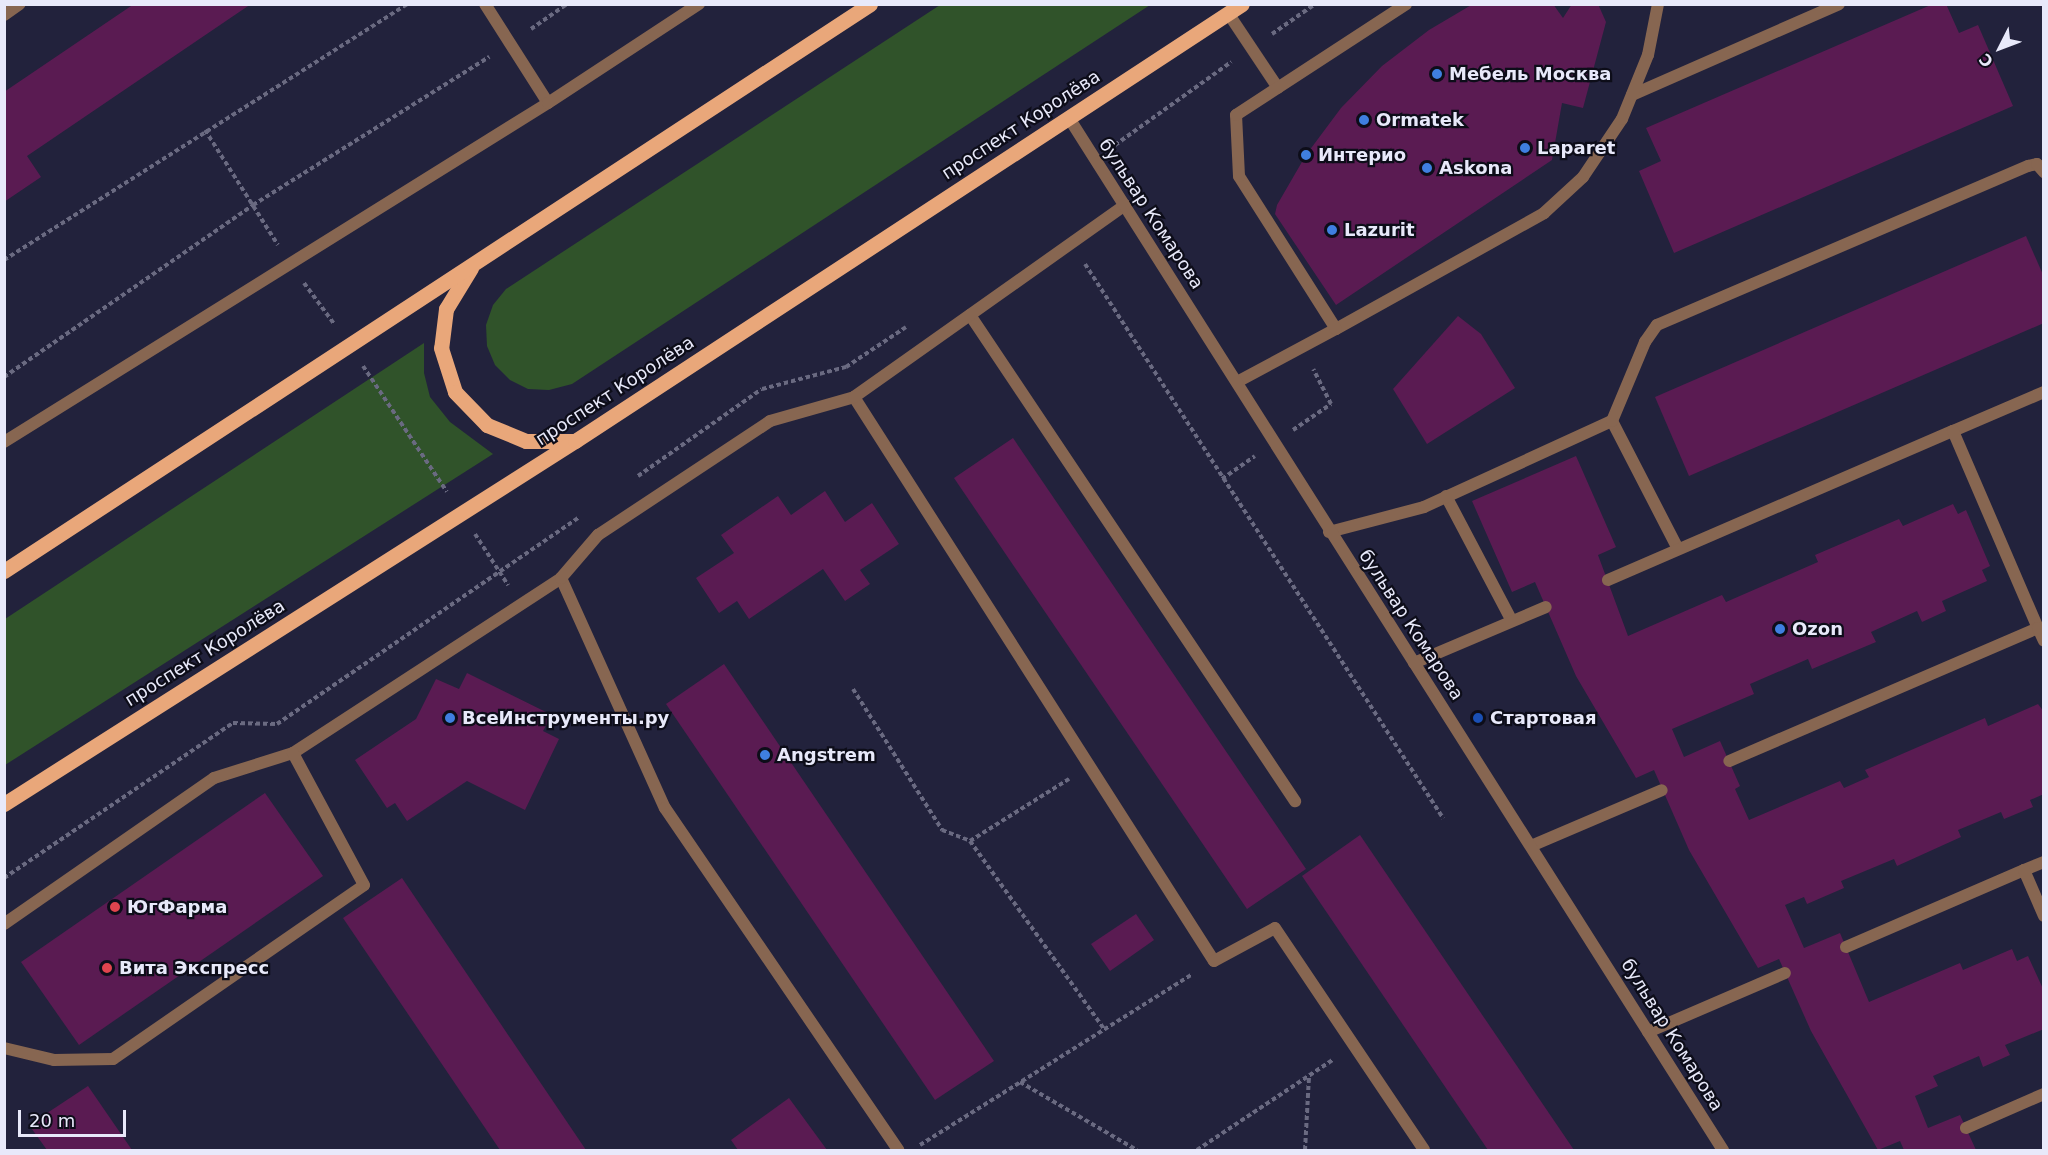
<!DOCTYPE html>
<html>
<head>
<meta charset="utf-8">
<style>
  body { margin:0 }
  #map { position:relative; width:2048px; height:1155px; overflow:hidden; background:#22223c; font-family:"DejaVu Sans",sans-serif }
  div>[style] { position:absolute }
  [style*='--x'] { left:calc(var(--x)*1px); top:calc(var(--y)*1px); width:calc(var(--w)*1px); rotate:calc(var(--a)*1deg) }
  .green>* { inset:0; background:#30532a }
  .building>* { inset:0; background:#5a1b52 }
  .path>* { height:4px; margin-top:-2px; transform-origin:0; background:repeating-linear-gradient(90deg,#6a6a81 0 4.5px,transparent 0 7.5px) }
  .service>* { height:12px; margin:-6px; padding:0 6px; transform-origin:6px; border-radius:6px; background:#876651 }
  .tertiary>* { height:12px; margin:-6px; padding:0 6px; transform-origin:6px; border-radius:6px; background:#876651 }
  .primary>* { height:15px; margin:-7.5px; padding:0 7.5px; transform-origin:7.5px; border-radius:7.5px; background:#e9a77a }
  .dots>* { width:16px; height:16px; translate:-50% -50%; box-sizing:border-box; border:3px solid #0d0d19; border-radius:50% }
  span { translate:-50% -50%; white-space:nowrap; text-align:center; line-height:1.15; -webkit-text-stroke:4.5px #0d0d19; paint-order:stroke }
  .poi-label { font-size:18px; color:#e8e9fa; font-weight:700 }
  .left { translate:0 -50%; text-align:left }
  .street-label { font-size:18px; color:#e8e9fa }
  .frame { position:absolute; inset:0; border:6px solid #e8e9fa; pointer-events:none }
  .north { position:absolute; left:1970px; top:18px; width:60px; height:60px; -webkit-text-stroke:4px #0d0d19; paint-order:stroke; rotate:228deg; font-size:16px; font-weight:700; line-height:24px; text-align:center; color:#e8e9fa }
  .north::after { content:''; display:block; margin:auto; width:21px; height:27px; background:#e8e9fa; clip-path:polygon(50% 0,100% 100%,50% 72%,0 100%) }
  .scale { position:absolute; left:18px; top:1110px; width:108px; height:27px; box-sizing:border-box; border:3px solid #e8e9fa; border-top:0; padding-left:8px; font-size:18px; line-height:21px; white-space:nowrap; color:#e8e9fa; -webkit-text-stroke:4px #0d0d19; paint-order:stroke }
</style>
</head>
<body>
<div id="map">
  <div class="green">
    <div style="clip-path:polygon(940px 5px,1150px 5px,572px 384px,549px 390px,528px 389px,510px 380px,495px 365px,487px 346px,486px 325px,493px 305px,506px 289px)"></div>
    <div style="clip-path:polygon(424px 343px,424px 373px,430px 397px,450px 422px,493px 454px,5px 765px,5px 619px)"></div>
  </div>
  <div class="building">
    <div style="clip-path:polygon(134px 4px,251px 4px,27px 156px,41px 177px,4px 202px,4px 92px)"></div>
    <div style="clip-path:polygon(1473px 4px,1553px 4px,1563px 18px,1572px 4px,1598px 4px,1606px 22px,1583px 108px,1562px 103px,1552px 160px,1336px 305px,1275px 214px,1277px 205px,1306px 155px,1341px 108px,1382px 66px,1429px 30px)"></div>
    <div style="clip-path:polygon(1933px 4px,1946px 4px,1959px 33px,1978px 25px,2013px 106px,1674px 253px,1639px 171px,1661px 161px,1646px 128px)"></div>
    <div style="clip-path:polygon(2026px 236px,2044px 277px,2044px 323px,1689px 476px,1655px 397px)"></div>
    <div style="clip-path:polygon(1458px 316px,1481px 334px,1515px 388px,1427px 444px,1393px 389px)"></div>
    <div style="clip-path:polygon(1013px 438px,1306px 869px,1247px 909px,954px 478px)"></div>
    <div style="clip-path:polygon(1576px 456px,1616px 547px,1598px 555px,1628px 636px,1722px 595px,1726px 602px,1818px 562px,1815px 555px,1899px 519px,1903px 526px,1953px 504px,1958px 514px,1966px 510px,1990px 566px,1982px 570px,1987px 581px,1942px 601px,1946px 611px,1922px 622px,1917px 611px,1871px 632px,1876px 642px,1812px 669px,1808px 659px,1750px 684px,1754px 694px,1672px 729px,1684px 757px,1720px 741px,1740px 786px,1735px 789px,1749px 820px,1840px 781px,1844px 788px,1869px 777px,1865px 770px,1985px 718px,1988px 726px,2038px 704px,2044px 712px,2044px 794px,2030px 800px,2033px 807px,2004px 819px,2001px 812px,1958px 830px,1961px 837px,1897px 866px,1894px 859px,1841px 881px,1844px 888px,1807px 904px,1804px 897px,1785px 905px,1804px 948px,1840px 933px,1869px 1002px,1960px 963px,1963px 970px,2012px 949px,2017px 961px,2028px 956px,2044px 991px,2044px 1029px,2005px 1045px,2010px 1055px,1983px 1067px,1979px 1056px,1933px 1076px,1938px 1086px,1915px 1096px,1928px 1128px,1960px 1115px,1976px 1150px,1904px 1150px,1900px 1141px,1878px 1150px,1811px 1031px,1779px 959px,1758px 968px,1689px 850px,1654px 770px,1636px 778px,1576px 676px,1535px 582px,1512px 592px,1472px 501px)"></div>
    <div style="clip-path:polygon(825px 491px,845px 522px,872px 503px,899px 544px,860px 570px,870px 584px,845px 601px,823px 569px,749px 619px,737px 601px,719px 613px,696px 578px,734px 553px,721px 535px,778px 496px,791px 515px)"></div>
    <div style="clip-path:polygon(724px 664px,994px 1061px,935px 1100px,666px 704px)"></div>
    <div style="clip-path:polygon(467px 673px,552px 715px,543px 731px,559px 739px,525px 810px,467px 781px,407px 821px,395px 803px,387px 808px,355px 760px,416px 719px,436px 679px,459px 689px)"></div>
    <div style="clip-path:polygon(265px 793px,323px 876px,79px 1045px,21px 962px)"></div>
    <div style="clip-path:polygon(1360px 835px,1574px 1150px,1488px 1150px,1302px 876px)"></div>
    <div style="clip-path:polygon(402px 878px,586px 1150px,500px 1150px,343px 918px)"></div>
    <div style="clip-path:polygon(1136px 914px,1154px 940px,1110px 971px,1091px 944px)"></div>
    <div style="clip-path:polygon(88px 1086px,132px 1150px,47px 1150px,29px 1125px)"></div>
    <div style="clip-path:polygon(789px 1098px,827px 1150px,738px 1150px,731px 1140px)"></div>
  </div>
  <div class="path">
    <div style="--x:531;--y:29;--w:44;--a:-34.8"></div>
    <div style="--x:1272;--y:34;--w:52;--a:-34.9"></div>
    <div style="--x:205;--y:130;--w:136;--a:57.6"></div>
    <div style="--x:1115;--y:145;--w:143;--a:-35.6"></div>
    <div style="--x:4;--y:260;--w:478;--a:-32.4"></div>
    <div style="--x:1085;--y:264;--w:660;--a:57.13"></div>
    <div style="--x:304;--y:283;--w:52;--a:53.6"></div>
    <div style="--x:363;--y:366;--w:151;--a:56.3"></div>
    <div style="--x:4;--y:377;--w:303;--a:-34.6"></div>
    <div style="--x:253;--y:205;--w:279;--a:-32.1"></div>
    <div style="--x:1293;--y:430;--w:46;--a:-34.4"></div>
    <div style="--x:1331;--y:404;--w:39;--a:-117"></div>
    <div style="--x:638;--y:476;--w:151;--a:-35.1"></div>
    <div style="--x:762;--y:389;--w:87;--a:-14.7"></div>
    <div style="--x:846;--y:367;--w:72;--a:-33.7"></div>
    <div style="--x:1222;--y:479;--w:40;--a:-34.9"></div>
    <div style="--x:475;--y:534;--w:61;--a:57.1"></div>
    <div style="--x:853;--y:689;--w:167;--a:57.7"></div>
    <div style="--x:942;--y:830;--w:30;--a:21"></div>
    <div style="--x:970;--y:841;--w:231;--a:54.5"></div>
    <div style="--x:970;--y:841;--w:117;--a:-32.1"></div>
    <div style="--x:4;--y:878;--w:277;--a:-34.1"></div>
    <div style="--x:233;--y:723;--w:44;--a:1.3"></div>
    <div style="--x:277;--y:724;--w:365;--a:-34.4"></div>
    <div style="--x:1020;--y:1082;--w:135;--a:30.2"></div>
    <div style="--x:920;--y:1145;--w:322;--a:-32.1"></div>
    <div style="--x:1197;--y:1150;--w:164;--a:-33.6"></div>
    <div style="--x:1305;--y:1150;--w:75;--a:-86.9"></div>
  </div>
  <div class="service">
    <div style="--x:485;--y:4;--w:117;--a:57.5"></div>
    <div style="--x:1228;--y:13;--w:90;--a:56.3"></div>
    <div style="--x:4;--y:15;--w:19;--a:-35"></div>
    <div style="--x:1632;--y:95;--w:226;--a:-23.7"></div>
    <div style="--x:970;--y:315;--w:585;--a:56.23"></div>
    <div style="--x:1336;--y:329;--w:238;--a:-29.1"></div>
    <div style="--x:1544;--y:213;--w:53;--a:-42.7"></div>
    <div style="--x:1583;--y:177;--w:70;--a:-56.1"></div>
    <div style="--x:1622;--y:119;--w:69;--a:-67.9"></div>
    <div style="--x:1648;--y:55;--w:52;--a:-78.9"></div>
    <div style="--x:1237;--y:382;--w:112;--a:-28.2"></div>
    <div style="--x:1336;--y:329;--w:181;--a:-122.4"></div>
    <div style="--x:1239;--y:176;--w:61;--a:-92.8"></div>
    <div style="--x:1236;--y:115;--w:203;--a:-33.1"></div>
    <div style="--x:854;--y:397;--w:669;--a:57.45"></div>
    <div style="--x:1214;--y:961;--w:69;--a:-28.4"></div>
    <div style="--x:1275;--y:928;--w:267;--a:56.1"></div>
    <div style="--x:1612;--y:421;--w:144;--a:62.7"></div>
    <div style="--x:1953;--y:431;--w:99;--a:-23.2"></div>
    <div style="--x:4;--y:442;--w:641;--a:-31.93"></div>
    <div style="--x:548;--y:103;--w:181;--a:-33.3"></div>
    <div style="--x:1446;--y:496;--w:141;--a:62.2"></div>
    <div style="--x:1329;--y:532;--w:98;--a:-14.7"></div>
    <div style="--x:1424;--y:507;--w:207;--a:-24.6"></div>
    <div style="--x:1612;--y:421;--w:86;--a:-67.3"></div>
    <div style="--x:1645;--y:342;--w:21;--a:-55"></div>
    <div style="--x:1657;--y:325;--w:404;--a:-23.2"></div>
    <div style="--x:2028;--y:166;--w:9;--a:-13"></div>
    <div style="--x:2037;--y:164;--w:11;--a:49"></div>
    <div style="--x:561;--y:578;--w:252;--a:65.7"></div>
    <div style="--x:665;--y:808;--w:414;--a:55.7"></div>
    <div style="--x:1608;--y:580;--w:376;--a:-23.4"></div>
    <div style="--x:1953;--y:431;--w:215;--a:66.7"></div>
    <div style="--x:2038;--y:628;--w:336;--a:156.7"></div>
    <div style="--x:2038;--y:628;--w:14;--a:65"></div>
    <div style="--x:1414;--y:663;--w:143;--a:-23"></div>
    <div style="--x:1531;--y:846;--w:142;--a:-23.1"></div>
    <div style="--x:2024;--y:870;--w:22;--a:-22"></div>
    <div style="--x:4;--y:924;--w:256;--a:-34.8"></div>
    <div style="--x:214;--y:778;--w:83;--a:-17.6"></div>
    <div style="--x:293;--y:753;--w:320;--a:-33.1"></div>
    <div style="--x:561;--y:578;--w:57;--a:-49.3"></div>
    <div style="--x:598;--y:535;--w:206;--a:-33.5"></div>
    <div style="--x:770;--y:421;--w:87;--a:-15.9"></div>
    <div style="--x:854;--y:397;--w:332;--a:-35.3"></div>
    <div style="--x:1846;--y:947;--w:194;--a:-23.4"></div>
    <div style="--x:2024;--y:870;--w:50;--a:66.5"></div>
    <div style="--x:1648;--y:1032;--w:149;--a:-23.3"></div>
    <div style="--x:4;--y:1048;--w:51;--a:13.5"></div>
    <div style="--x:54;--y:1060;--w:59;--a:-1"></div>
    <div style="--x:113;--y:1059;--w:305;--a:-34.7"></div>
    <div style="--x:364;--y:885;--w:150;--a:-118.3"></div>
    <div style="--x:1966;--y:1128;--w:85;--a:-23.6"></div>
  </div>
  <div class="tertiary">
    <div style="--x:1069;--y:118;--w:1222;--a:57.64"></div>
  </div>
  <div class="primary">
    <div style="--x:471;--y:268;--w:48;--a:121.4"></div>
    <div style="--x:446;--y:309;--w:39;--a:97"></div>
    <div style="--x:441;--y:348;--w:46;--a:72.3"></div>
    <div style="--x:455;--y:392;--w:46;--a:45.9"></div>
    <div style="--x:487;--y:425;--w:42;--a:22.3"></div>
    <div style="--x:526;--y:441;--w:48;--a:0"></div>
    <div style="--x:4;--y:571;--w:1035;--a:-33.21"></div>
    <div style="--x:4;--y:804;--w:677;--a:-32.45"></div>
    <div style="--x:575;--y:441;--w:797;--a:-33.23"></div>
  </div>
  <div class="dots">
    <div style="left:1437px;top:74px;background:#3f7fe0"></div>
    <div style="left:1364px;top:120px;background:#3f7fe0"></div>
    <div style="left:1525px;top:148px;background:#3f7fe0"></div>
    <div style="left:1306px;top:155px;background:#3f7fe0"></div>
    <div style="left:1427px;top:168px;background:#3f7fe0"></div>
    <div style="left:1332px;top:230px;background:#3f7fe0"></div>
    <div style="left:1780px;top:629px;background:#3f7fe0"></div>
    <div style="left:450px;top:718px;background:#3f7fe0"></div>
    <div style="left:1478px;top:718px;background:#1a4fb4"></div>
    <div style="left:765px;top:755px;background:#3f7fe0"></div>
    <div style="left:115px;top:907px;background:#e0444e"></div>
    <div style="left:107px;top:968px;background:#e0444e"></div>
  </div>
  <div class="poi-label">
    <span class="left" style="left:1449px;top:74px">Мебель Москва</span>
    <span class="left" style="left:1376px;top:120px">Ormatek</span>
    <span class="left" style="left:1537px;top:148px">Laparet</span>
    <span class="left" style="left:1318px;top:155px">Интерио</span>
    <span class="left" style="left:1439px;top:168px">Askona</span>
    <span class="left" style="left:1344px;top:230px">Lazurit</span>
    <span class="left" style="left:1792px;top:629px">Ozon</span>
    <span class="left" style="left:462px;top:718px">ВсеИнструменты.ру</span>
    <span class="left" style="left:1490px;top:718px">Стартовая</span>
    <span class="left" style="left:777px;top:755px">Angstrem</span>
    <span class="left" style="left:127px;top:907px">ЮгФарма</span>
    <span class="left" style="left:119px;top:968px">Вита Экспресс</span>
  </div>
  <div class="street-label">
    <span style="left:1021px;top:125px;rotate:-33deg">проспект Королёва</span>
    <span style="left:1151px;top:214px;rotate:57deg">бульвар Комарова</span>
    <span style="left:615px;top:391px;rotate:-33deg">проспект Королёва</span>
    <span style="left:1411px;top:625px;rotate:57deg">бульвар Комарова</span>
    <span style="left:205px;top:653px;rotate:-32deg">проспект Королёва</span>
    <span style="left:1672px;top:1035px;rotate:58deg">бульвар Комарова</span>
  </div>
  <div class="frame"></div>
  <div class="north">С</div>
  <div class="scale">20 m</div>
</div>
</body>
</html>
